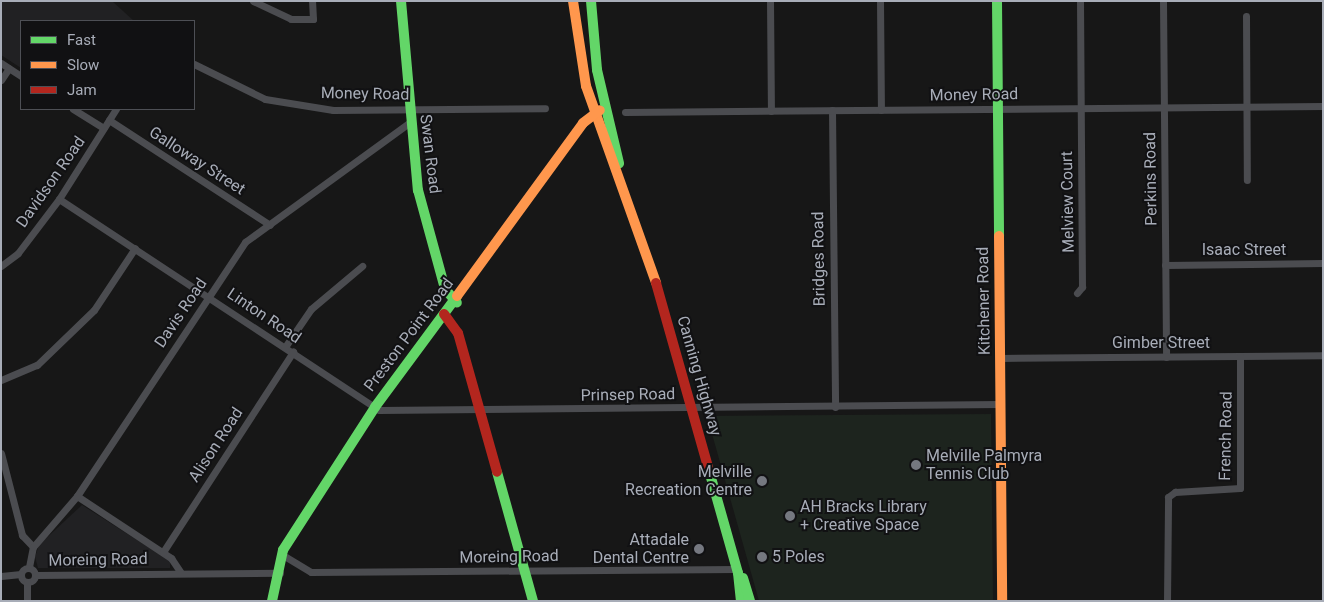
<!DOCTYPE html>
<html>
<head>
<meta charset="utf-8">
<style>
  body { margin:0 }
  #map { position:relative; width:1324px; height:602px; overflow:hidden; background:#171717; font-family:Roboto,sans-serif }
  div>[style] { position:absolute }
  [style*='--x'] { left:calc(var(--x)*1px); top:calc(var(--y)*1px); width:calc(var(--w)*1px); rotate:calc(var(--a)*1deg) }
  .built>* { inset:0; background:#212123 }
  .green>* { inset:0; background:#1d241e }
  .street>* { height:7px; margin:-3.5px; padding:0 3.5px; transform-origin:3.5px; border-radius:3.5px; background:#4b4c50 }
  .street>.ring { margin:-3.5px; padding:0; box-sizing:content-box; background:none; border:7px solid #4b4c50; border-radius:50% }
  .fast>* { height:10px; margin:-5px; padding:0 5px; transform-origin:5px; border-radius:5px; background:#63d668 }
  .slow>* { height:10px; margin:-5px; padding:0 5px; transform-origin:5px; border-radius:5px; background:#ff974d }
  .jam>* { height:10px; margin:-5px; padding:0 5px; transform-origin:5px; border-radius:5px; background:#b3261e }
  .dots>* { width:14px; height:14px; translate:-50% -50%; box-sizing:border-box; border:2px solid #111113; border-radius:50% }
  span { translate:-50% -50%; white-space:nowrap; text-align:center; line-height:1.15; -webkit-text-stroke:4px #111113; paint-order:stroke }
  .street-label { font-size:16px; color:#a8adb8 }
  .poi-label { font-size:16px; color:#a8adb8 }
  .left { translate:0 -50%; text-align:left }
  .right { translate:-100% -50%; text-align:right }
  .frame { position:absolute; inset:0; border:2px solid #a8adb8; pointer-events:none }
  .legend { position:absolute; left:20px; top:20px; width:175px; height:90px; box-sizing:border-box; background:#111113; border:1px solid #4d4f55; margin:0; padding:6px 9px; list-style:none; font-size:15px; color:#a8adb8 }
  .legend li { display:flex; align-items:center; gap:10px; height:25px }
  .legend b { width:25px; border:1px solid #4d4f55 }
</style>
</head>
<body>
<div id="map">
  <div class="built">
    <div style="clip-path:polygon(1px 1px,112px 1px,134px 21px,21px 21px,21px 68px,1px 55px)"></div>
    <div style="clip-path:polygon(82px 505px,170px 561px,170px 568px,38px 568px,35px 557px,39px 545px)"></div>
  </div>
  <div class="green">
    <div style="clip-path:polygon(991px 414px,993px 601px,759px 601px,707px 416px)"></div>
  </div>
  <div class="street">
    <div style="--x:253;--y:1;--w:42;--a:25.3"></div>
    <div style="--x:291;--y:19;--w:22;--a:0"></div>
    <div style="--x:313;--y:19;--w:18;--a:-93"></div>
    <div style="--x:770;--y:1;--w:110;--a:89.5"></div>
    <div style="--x:880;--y:1;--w:109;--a:89.5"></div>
    <div style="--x:1163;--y:1;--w:356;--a:89.5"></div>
    <div style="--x:1246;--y:16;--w:164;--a:89.7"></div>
    <div style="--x:1;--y:63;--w:24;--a:33"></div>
    <div style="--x:194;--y:64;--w:79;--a:26.2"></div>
    <div style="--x:265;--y:99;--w:69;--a:9.2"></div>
    <div style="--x:333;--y:110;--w:212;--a:-0.5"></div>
    <div style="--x:1;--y:80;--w:14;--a:-56"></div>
    <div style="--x:73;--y:109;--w:36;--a:32"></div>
    <div style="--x:832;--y:110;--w:297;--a:89.4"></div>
    <div style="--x:625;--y:112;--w:698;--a:-0.49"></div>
    <div style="--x:109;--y:120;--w:192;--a:33.1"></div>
    <div style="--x:59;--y:199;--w:383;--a:33.4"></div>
    <div style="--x:379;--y:410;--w:621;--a:-0.55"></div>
    <div style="--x:1165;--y:265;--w:158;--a:-0.7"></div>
    <div style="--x:1;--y:266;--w:21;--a:-37"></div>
    <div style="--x:18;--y:253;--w:68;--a:-52.8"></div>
    <div style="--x:59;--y:199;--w:107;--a:-57.7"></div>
    <div style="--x:1077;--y:293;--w:8;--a:-50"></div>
    <div style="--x:1082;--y:287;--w:286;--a:-90.4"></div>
    <div style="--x:285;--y:347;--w:46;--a:-55.6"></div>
    <div style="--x:311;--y:309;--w:67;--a:-40.1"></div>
    <div style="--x:1000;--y:358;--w:323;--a:-0.5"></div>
    <div style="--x:1;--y:380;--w:39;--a:-23"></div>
    <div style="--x:37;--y:365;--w:79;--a:-44"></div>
    <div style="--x:94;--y:310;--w:74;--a:-56.5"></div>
    <div style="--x:1;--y:453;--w:85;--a:75.6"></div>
    <div style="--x:22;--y:535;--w:16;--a:47"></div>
    <div style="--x:77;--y:496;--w:113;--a:33.4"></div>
    <div style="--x:171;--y:558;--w:18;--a:56"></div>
    <div style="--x:163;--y:552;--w:239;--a:-57"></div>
    <div style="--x:286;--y:557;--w:29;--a:31"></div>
    <div style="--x:311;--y:572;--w:426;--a:-0.4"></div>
    <div style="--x:29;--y:567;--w:20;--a:-79"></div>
    <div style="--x:33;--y:547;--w:67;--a:-49.2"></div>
    <div style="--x:77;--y:496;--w:305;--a:-56.5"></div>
    <div style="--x:245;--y:242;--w:204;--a:-36"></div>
    <div class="ring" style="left:21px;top:568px;width:7px;height:7px"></div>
    <div style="--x:36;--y:575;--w:244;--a:-0.5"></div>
    <div style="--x:1;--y:576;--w:20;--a:-6"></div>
    <div style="--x:27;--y:582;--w:19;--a:90"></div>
    <div style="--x:1167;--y:601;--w:104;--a:-89.4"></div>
    <div style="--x:1168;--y:497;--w:9;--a:-36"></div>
    <div style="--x:1175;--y:492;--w:65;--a:-3.5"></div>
    <div style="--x:1240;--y:488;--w:132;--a:-90"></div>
  </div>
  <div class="fast">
    <div style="--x:401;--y:1;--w:190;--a:84.9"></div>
    <div style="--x:418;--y:190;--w:103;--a:74.7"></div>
    <div style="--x:445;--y:289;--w:18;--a:49"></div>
    <div style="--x:591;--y:1;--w:69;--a:85"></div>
    <div style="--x:597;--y:70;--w:96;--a:76.7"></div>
    <div style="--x:997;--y:1;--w:235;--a:89.5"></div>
    <div style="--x:708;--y:467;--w:110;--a:74.2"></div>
    <div style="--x:738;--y:573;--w:28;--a:84"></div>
    <div style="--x:497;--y:472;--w:134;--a:74.4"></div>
    <div style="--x:743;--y:578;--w:24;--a:73"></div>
    <div style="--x:272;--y:601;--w:52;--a:-77.8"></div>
    <div style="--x:283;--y:550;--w:170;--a:-57.2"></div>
    <div style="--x:375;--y:407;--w:138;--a:-53.5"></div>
  </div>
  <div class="slow">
    <div style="--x:573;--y:1;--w:86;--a:81.3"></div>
    <div style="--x:586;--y:86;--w:209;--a:70.4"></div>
    <div style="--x:999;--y:236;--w:365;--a:89.5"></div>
    <div style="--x:457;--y:296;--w:214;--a:-53.9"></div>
    <div style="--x:583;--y:123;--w:21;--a:-37"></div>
  </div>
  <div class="jam">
    <div style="--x:656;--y:283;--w:191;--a:74.2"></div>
    <div style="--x:444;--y:314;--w:24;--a:54"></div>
    <div style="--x:458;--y:333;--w:144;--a:74.3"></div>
  </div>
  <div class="dots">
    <div style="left:916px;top:465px;background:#757880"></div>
    <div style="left:762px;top:481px;background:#757880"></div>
    <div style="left:790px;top:516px;background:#757880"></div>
    <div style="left:699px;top:549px;background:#757880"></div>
    <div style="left:762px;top:557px;background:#757880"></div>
  </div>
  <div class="street-label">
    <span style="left:365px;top:94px;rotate:1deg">Money Road</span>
    <span style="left:974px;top:95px;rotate:-1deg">Money Road</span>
    <span style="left:430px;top:154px;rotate:83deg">Swan Road</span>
    <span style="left:197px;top:161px;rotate:33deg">Galloway Street</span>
    <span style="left:1151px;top:179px;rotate:-91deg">Perkins Road</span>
    <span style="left:51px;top:182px;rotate:-55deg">Davidson Road</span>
    <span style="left:1068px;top:202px;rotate:-91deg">Melview Court</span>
    <span style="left:1244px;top:250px">Isaac Street</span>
    <span style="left:819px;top:259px;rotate:-91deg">Bridges Road</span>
    <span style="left:984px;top:301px;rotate:-91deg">Kitchener Road</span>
    <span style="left:181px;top:313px;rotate:-56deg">Davis Road</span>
    <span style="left:264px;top:316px;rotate:34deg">Linton Road</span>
    <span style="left:409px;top:335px;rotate:-53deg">Preston Point Road</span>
    <span style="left:1161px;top:343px">Gimber Street</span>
    <span style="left:699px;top:376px;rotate:74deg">Canning Highway</span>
    <span style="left:628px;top:395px;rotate:-1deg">Prinsep Road</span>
    <span style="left:1226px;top:436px;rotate:-89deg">French Road</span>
    <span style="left:216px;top:445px;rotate:-57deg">Alison Road</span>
    <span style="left:509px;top:557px;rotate:-1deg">Moreing Road</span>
    <span style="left:98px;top:560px;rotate:-1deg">Moreing Road</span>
  </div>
  <div class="poi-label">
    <span class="left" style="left:926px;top:465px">Melville Palmyra<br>Tennis Club</span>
    <span class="right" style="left:752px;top:481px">Melville<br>Recreation Centre</span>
    <span class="left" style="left:800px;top:516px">AH Bracks Library<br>+ Creative Space</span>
    <span class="right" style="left:689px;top:549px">Attadale<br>Dental Centre</span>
    <span class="left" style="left:772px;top:557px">5 Poles</span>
  </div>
  <div class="frame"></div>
  <ul class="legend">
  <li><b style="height:6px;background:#63d668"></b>Fast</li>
  <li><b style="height:6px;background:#ff974d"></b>Slow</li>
  <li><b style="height:6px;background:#b3261e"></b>Jam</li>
  </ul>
</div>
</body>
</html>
